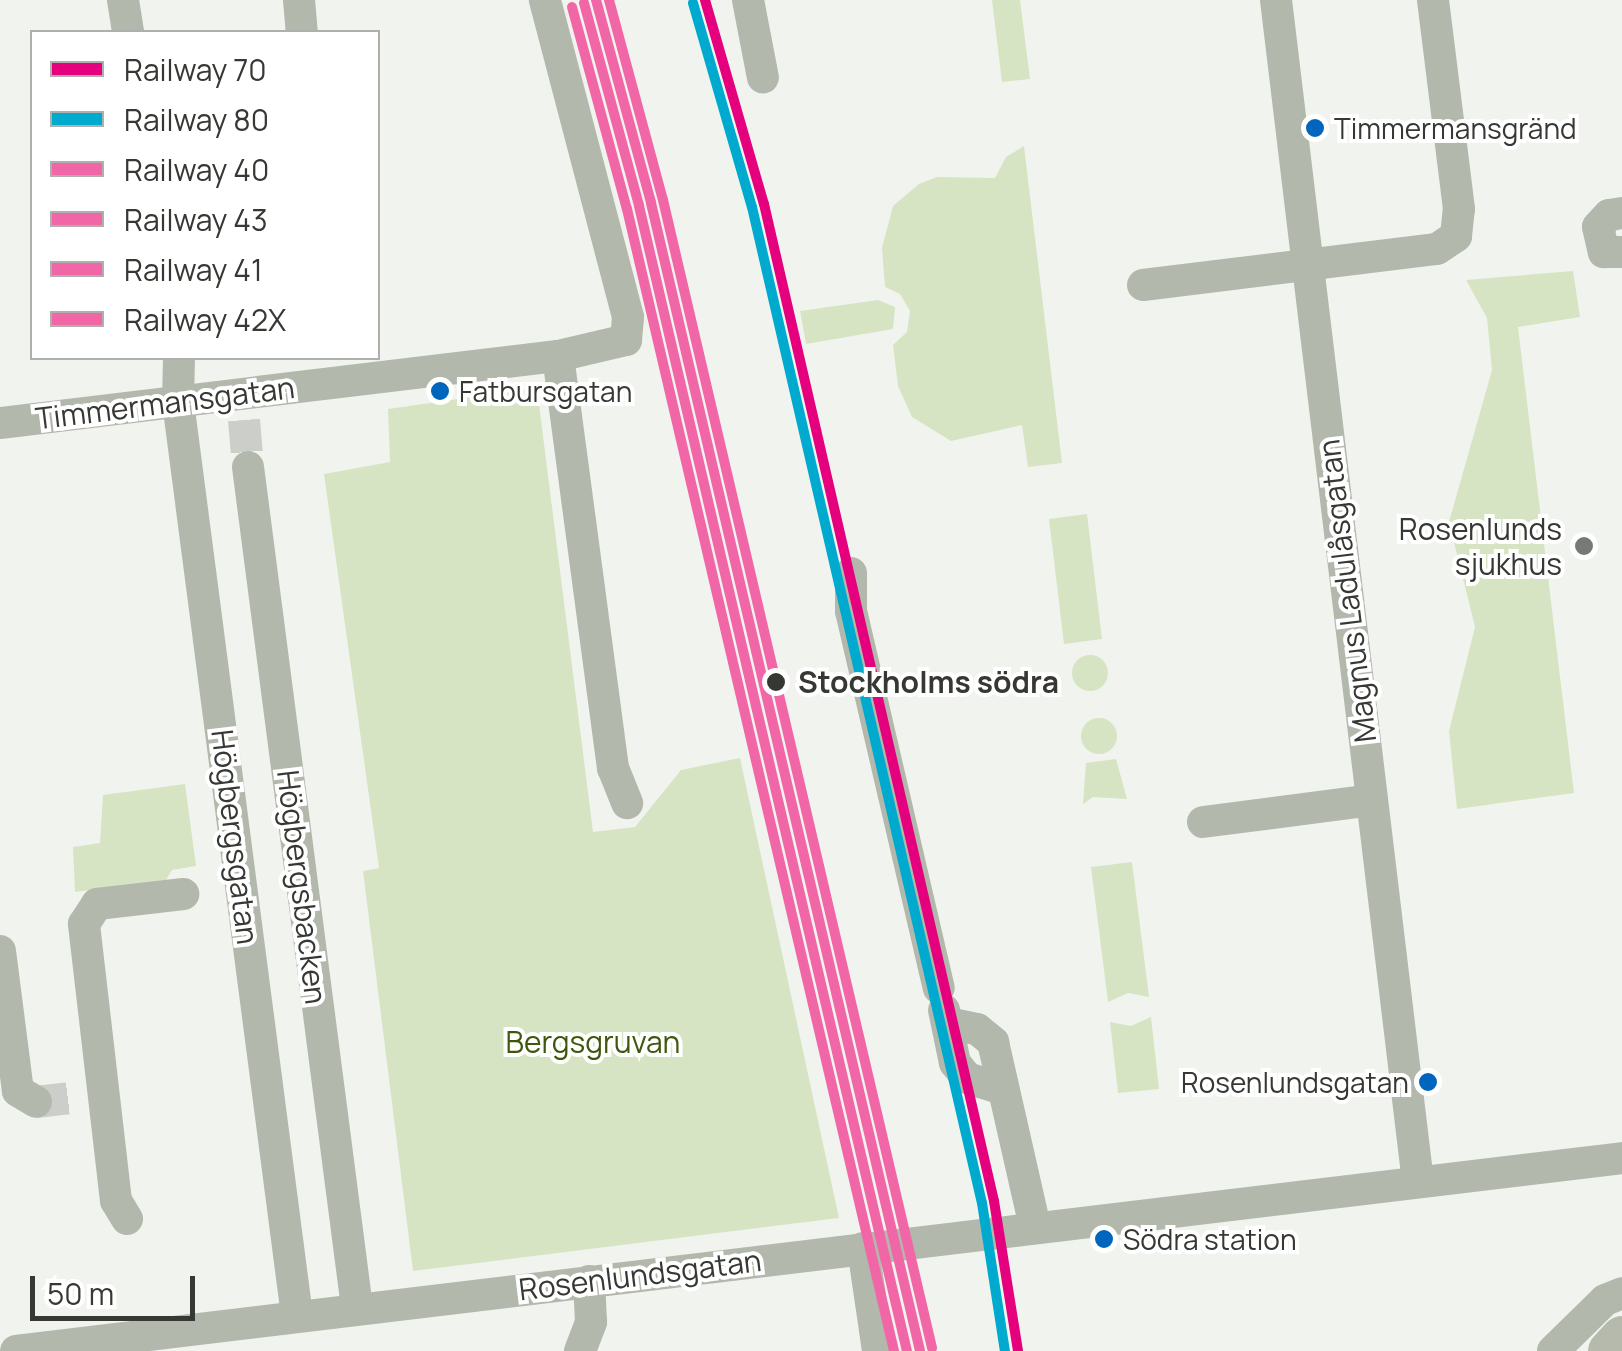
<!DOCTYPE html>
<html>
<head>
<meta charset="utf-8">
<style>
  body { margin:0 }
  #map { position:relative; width:1622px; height:1351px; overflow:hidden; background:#f1f4ee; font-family:Manrope,sans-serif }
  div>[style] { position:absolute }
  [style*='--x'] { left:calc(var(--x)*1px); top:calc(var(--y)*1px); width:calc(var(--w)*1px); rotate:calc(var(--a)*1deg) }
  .green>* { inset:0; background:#d6e4c3 }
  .round { border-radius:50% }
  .minor-tunnel>* { height:32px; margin-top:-16px; transform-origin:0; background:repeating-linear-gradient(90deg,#cccec9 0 32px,transparent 0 48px) }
  .minor>* { height:32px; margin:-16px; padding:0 16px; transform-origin:16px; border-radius:16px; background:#b3b8ad }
  .major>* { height:42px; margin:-21px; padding:0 21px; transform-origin:21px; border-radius:21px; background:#b5baad }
  .rail-1>* { height:10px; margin:-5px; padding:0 5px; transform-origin:5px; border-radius:5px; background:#e5007d }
  .rail-2>* { height:10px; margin:-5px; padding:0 5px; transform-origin:5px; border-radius:5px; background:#00a9ce }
  .rail-3>* { height:10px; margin:-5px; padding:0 5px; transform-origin:5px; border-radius:5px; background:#f166a7 }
  .rail-4>* { height:10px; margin:-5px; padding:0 5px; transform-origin:5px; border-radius:5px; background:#f166a7 }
  .rail-5>* { height:10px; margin:-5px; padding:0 5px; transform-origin:5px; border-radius:5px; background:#f166a7 }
  .rail-6>* { height:10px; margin:-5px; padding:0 5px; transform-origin:5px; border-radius:5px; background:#f166a7 }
  .dots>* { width:28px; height:28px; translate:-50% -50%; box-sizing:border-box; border:5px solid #fff; border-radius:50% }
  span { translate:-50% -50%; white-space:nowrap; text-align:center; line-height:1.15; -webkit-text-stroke:8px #fff; paint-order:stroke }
  .bus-label { font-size:28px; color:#363833 }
  .left { translate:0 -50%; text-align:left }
  .right { translate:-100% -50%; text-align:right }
  .street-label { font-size:30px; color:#363833 }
  .poi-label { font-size:30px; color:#363833 }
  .stop-label { font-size:30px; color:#363833; font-weight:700 }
  .park-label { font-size:30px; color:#3f570d }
  .legend { position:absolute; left:30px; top:30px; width:350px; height:330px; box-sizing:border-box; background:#fff; border:2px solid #afafad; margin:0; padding:12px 18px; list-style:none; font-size:30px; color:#363833 }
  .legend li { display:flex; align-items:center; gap:20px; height:50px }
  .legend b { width:50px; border:2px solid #afafad }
  .scale { position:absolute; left:30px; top:1276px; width:165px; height:45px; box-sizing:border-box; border:5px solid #363833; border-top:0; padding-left:12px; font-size:30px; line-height:35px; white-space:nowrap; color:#363833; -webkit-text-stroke:8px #fff; paint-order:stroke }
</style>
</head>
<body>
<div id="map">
  <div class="green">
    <div style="clip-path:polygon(992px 0,1020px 0,1030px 79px,1002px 82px)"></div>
    <div style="clip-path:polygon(1024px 146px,1062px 463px,1028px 467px,1022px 425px,951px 441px,912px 417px,898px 386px,893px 345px,907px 332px,910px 311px,900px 294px,885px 287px,882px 248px,893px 206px,919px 184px,937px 177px,995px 178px,1006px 157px)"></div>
    <div style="clip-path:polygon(1573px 271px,1580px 317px,1518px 327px,1574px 793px,1457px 809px,1449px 731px,1475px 627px,1449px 522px,1492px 370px,1487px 318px,1466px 280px)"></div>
    <div style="clip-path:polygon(878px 300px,895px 307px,893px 329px,806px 344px,800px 311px)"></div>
    <div style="clip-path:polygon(537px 388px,593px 832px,635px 827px,681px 770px,740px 758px,839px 1218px,413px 1271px,363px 871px,379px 868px,324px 474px,390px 462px,388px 409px)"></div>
    <div style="clip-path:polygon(1087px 514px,1102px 639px,1064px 644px,1049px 519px)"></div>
    <div class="round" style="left:1072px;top:655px;width:36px;height:36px"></div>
    <div class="round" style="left:1081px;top:718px;width:36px;height:36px"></div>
    <div style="clip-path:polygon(1116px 759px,1127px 799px,1093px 797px,1083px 804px,1086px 763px)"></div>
    <div style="clip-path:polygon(185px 784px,196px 866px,172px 870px,166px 880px,75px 892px,73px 847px,100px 843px,103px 795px)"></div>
    <div style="clip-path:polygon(1132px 862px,1149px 997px,1128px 993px,1108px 1002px,1091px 867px)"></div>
    <div style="clip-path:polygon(1151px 1017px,1159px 1089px,1118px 1093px,1110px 1022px,1131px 1026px)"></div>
  </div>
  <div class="minor-tunnel">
    <div style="--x:244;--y:420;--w:47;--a:85.1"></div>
    <div style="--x:36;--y:1102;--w:42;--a:-6.8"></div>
  </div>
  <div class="minor">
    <div style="--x:123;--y:0;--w:32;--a:81"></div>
    <div style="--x:299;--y:0;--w:32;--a:85"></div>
    <div style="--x:748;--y:0;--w:79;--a:79.1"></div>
    <div style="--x:1276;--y:0;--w:1190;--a:83.15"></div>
    <div style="--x:1622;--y:213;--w:13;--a:171"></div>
    <div style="--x:1609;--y:215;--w:16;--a:133"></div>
    <div style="--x:1598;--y:227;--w:26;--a:77"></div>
    <div style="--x:1604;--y:252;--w:18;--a:0"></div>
    <div style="--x:1143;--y:285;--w:296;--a:-7"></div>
    <div style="--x:1437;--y:249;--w:23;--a:-34"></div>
    <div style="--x:1456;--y:236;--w:27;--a:-84"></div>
    <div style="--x:1459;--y:209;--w:211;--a:-97.1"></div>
    <div style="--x:558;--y:356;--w:416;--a:82.4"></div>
    <div style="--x:613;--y:768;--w:38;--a:68"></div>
    <div style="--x:179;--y:358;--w:44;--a:91.3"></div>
    <div style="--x:178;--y:402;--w:922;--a:82.58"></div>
    <div style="--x:0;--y:423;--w:562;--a:-6.85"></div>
    <div style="--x:558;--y:356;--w:70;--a:-13.2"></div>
    <div style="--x:626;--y:340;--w:23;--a:-85"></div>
    <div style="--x:628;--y:317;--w:328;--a:-104.7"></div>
    <div style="--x:248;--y:467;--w:847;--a:82.61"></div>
    <div style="--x:851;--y:573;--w:38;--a:90"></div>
    <div style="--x:851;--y:611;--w:387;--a:76.9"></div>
    <div style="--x:1203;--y:822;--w:170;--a:-7.4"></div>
    <div style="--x:0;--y:951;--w:141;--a:82.7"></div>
    <div style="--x:18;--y:1091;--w:21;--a:31"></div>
    <div style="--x:944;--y:1010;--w:54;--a:78.3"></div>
    <div style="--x:955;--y:1063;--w:19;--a:51"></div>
    <div style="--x:967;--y:1078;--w:38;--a:17"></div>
    <div style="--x:948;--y:1023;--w:30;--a:12"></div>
    <div style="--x:977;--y:1029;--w:21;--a:39"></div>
    <div style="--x:993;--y:1042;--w:190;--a:77.2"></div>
    <div style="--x:127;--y:1219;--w:21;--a:-121"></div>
    <div style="--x:116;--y:1201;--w:279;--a:-96.6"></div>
    <div style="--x:84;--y:924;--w:24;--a:-57"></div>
    <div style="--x:97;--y:904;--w:87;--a:-6.6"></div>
    <div style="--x:863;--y:1248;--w:104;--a:81.7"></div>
    <div style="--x:16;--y:1351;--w:1618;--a:-6.85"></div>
    <div style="--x:580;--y:1351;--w:31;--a:-69"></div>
    <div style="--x:591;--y:1322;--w:41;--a:-92.8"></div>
    <div style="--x:1553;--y:1351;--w:73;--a:-44.4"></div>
    <div style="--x:1605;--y:1300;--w:18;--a:-22"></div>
  </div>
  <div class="major">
    <div style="--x:1609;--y:1351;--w:19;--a:-47"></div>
  </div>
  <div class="rail-1">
    <div style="--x:705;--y:0;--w:212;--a:73.9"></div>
    <div style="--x:764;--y:204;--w:1023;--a:77.01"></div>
    <div style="--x:994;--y:1201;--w:152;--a:80.9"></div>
  </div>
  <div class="rail-2">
    <div style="--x:693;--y:3;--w:212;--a:73.9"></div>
    <div style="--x:752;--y:207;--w:1022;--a:77"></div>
    <div style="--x:982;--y:1203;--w:150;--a:81.2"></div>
  </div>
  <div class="rail-3">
    <div style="--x:596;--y:0;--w:210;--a:74.8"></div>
    <div style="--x:651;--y:203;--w:1179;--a:76.81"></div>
  </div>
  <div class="rail-4">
    <div style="--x:584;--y:3;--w:210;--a:74.8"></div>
    <div style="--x:639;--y:206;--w:1176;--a:76.83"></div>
  </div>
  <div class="rail-5">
    <div style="--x:609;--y:0;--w:207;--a:74.9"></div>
    <div style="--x:663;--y:200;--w:1179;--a:76.81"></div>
  </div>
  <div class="rail-6">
    <div style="--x:572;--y:7;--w:209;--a:74.8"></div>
    <div style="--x:627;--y:209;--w:1173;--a:76.84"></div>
  </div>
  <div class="dots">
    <div style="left:1315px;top:128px;background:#0065bd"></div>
    <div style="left:440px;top:391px;background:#0065bd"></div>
    <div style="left:1584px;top:546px;background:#777a74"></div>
    <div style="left:776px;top:682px;background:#363833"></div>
    <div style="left:1428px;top:1082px;background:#0065bd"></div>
    <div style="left:1104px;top:1239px;background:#0065bd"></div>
  </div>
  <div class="bus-label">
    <span class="left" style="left:1334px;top:128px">Timmermansgränd</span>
    <span class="left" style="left:459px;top:391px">Fatbursgatan</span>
    <span class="right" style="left:1409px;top:1082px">Rosenlundsgatan</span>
    <span class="left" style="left:1123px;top:1239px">Södra station</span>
  </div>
  <div class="street-label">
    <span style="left:165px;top:403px;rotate:-7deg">Timmermansgatan</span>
    <span style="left:1347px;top:591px;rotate:-97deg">Magnus Ladulåsgatan</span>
    <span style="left:235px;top:837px;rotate:83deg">Högbergsgatan</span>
    <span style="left:302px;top:887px;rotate:83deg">Högbergsbacken</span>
    <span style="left:640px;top:1275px;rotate:-7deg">Rosenlundsgatan</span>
  </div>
  <div class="poi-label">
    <span class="right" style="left:1562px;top:546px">Rosenlunds<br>sjukhus</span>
  </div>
  <div class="stop-label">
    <span class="left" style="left:798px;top:682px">Stockholms södra</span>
  </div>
  <div class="park-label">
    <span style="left:593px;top:1042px">Bergsgruvan</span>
  </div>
  <ul class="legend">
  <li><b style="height:12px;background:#e5007d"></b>Railway 70</li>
  <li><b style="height:12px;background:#00a9ce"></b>Railway 80</li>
  <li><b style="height:12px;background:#f166a7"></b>Railway 40</li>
  <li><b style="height:12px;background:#f166a7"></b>Railway 43</li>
  <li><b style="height:12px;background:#f166a7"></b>Railway 41</li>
  <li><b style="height:12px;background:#f166a7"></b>Railway 42X</li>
  </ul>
  <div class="scale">50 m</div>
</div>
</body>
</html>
